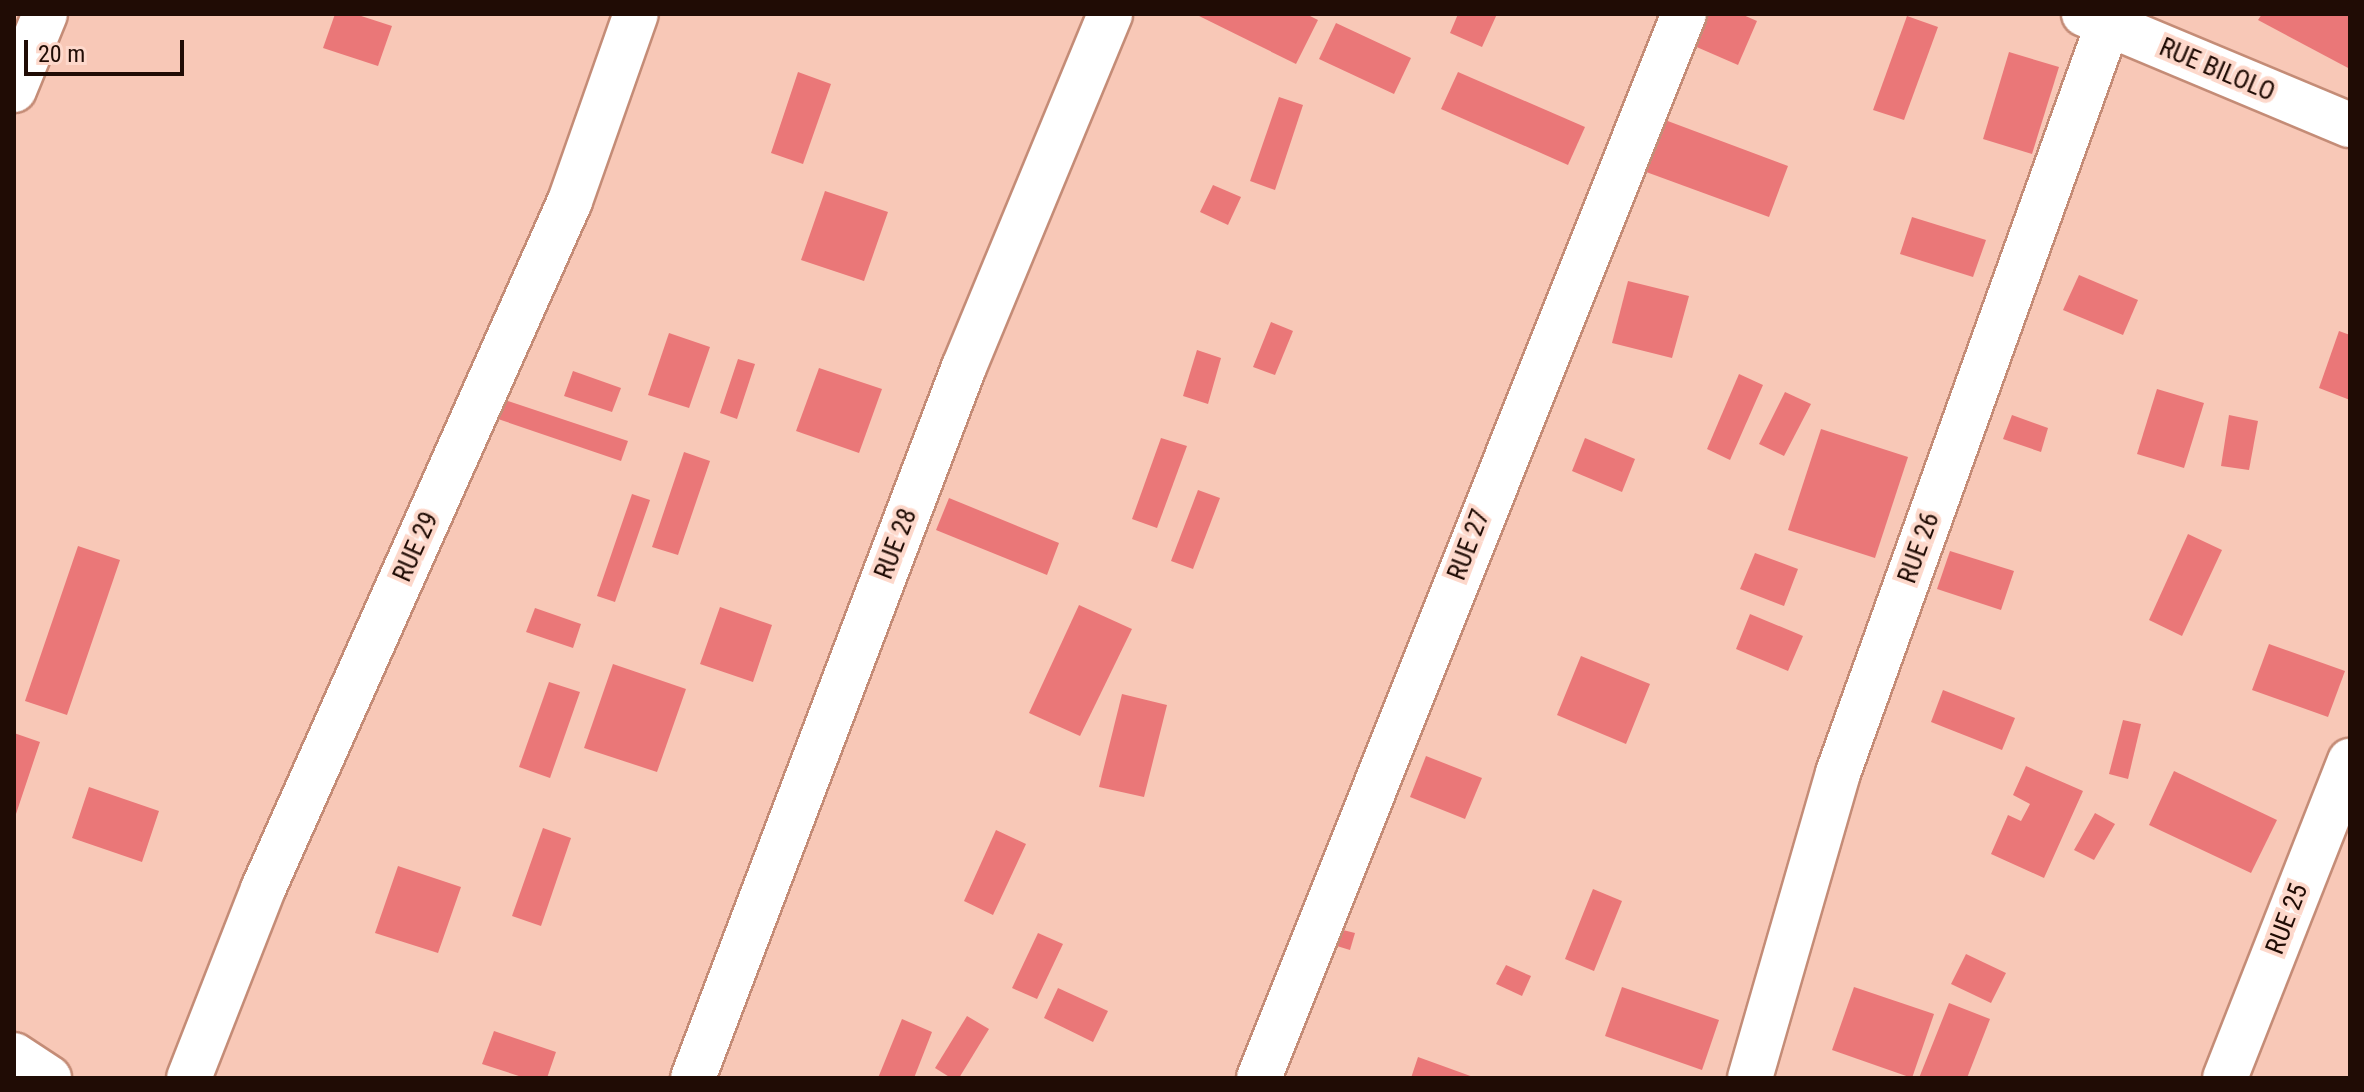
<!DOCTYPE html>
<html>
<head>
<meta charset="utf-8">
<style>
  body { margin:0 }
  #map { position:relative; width:2364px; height:1092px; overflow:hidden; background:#f8c8b7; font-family:"Roboto Condensed",sans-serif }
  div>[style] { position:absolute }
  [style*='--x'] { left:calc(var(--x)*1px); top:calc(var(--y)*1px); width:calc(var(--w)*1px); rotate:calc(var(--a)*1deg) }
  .building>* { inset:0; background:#ea7778 }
  .roads { filter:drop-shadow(2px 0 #c48c77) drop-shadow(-2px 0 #c48c77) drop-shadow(0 2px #c48c77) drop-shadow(0 -2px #c48c77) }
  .minor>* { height:44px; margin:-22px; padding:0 22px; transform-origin:22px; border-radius:22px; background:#fff }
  span { translate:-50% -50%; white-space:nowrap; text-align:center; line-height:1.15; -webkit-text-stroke:8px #fdd8cb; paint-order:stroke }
  .street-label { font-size:26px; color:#200c05 }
  .frame { position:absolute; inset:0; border:16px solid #200c05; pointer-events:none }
  .scale { position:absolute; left:24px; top:40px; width:160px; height:36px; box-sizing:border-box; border:4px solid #200c05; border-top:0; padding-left:10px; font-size:24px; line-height:28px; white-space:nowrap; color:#200c05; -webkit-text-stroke:6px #fdd8cb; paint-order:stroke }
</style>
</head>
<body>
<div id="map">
  <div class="building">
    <div style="clip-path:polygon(335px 14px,355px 14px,392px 26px,378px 66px,323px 48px)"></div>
    <div style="clip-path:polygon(1195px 14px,1306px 14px,1318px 20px,1296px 64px)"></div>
    <div style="clip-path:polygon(1458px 14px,1497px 14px,1482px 47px,1450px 33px)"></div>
    <div style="clip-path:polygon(1706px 14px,1741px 14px,1757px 21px,1738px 65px,1692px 45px)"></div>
    <div style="clip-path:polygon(2262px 14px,2350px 14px,2350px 69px,2258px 20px)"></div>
    <div style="clip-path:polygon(1907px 16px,1938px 27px,1904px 120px,1873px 110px)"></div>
    <div style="clip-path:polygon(1336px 23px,1411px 58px,1394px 94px,1319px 59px)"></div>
    <div style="clip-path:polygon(2009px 52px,2059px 67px,2032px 154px,1983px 139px)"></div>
    <div style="clip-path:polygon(798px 72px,831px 84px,803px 164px,771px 153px)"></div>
    <div style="clip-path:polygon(1458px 72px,1585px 127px,1568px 165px,1441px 109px)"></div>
    <div style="clip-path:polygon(1279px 97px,1303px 105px,1275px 190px,1250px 181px)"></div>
    <div style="clip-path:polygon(1657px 117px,1788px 166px,1769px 217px,1638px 169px)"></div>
    <div style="clip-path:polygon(1213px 185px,1241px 197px,1228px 225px,1200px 212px)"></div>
    <div style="clip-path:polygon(825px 191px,888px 212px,864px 281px,801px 260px)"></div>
    <div style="clip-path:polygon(1912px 217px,1986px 240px,1973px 277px,1900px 254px)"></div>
    <div style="clip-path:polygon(2079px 275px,2138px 300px,2123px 335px,2063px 310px)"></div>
    <div style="clip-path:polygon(1628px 281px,1689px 296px,1672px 358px,1612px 343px)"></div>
    <div style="clip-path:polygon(1271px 322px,1293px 331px,1275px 375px,1253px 367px)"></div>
    <div style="clip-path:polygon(2339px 331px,2350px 335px,2350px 400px,2319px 388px)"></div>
    <div style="clip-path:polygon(669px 333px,710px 347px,689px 408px,648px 395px)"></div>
    <div style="clip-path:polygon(1197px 350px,1221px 358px,1208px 404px,1183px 396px)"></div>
    <div style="clip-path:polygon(738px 359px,755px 364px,737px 419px,720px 413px)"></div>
    <div style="clip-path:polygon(819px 368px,882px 389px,859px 453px,796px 431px)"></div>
    <div style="clip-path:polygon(573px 371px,621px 388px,612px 412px,564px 396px)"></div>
    <div style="clip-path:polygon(1739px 374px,1763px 385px,1730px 460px,1707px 449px)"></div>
    <div style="clip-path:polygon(2157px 389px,2204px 403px,2184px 468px,2137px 454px)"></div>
    <div style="clip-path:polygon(1785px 392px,1811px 404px,1784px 456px,1759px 444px)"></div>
    <div style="clip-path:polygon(505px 400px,628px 441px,621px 461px,498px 419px)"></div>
    <div style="clip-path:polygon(2012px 415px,2048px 428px,2041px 452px,2003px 439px)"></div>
    <div style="clip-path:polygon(2229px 415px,2258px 421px,2249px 470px,2221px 466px)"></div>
    <div style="clip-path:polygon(1821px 429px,1908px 457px,1875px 558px,1788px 530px)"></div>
    <div style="clip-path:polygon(1161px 438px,1187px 446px,1157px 528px,1132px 519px)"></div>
    <div style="clip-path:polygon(1585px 438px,1635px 459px,1622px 492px,1572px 471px)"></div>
    <div style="clip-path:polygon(684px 452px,710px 461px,678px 555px,652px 547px)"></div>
    <div style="clip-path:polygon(1198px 490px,1220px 498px,1193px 569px,1171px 561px)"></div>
    <div style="clip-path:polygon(632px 494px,650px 500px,615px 602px,597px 596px)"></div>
    <div style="clip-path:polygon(949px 498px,1059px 543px,1047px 575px,936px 530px)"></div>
    <div style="clip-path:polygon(2188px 534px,2222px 550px,2182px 636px,2149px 620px)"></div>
    <div style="clip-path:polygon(78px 546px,120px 560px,67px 715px,25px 701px)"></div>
    <div style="clip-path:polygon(1950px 551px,2014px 571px,2001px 610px,1937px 589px)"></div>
    <div style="clip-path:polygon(1755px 553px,1798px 569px,1784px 606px,1740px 589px)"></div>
    <div style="clip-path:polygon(1079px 605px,1132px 629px,1080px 736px,1029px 713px)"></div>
    <div style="clip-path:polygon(720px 607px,772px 625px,753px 682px,700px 664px)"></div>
    <div style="clip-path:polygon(535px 608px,581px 624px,573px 648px,526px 632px)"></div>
    <div style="clip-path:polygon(1750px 614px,1803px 636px,1788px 671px,1736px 649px)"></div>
    <div style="clip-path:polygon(2269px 644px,2345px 671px,2328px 717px,2252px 690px)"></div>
    <div style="clip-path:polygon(1581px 656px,1650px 684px,1626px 744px,1557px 715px)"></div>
    <div style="clip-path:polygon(613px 664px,686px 689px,657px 772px,584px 748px)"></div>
    <div style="clip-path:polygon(549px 682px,580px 692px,550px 778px,519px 767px)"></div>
    <div style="clip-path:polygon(1943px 690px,2015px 718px,2002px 750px,1931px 722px)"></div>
    <div style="clip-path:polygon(1122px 694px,1167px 705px,1144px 797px,1099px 787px)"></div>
    <div style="clip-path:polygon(2123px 720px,2141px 724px,2128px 779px,2109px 774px)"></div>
    <div style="clip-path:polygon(14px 733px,40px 742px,15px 817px,14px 817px)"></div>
    <div style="clip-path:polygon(1426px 756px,1482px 778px,1465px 819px,1410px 797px)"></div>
    <div style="clip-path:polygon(2026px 766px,2083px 791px,2044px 878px,1991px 854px,2008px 815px,2021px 821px,2030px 804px,2013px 795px)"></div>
    <div style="clip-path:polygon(2174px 771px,2277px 820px,2251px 873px,2149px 825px)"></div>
    <div style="clip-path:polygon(89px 787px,159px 811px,142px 862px,72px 838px)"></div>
    <div style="clip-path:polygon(2095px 813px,2115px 824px,2094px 860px,2074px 850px)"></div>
    <div style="clip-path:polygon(543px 828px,571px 838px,541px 926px,512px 916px)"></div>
    <div style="clip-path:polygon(996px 830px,1026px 844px,993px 915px,964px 901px)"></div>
    <div style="clip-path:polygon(398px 866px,461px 887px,438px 953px,375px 933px)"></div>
    <div style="clip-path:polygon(1593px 889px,1622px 901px,1594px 971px,1565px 959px)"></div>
    <div style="clip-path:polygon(1331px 927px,1355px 933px,1350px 950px,1327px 943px)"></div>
    <div style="clip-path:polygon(1038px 933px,1063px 944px,1037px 999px,1012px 988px)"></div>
    <div style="clip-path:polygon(1966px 954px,2006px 973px,1991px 1003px,1951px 984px)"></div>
    <div style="clip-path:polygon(1506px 965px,1531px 976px,1522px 996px,1496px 984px)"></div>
    <div style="clip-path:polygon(1622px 987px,1719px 1020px,1702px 1070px,1605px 1036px)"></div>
    <div style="clip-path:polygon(1854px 987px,1934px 1014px,1912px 1078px,1832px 1050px)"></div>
    <div style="clip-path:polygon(1058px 988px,1108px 1011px,1093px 1042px,1044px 1018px)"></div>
    <div style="clip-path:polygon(1949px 1003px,1990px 1019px,1967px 1078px,1919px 1078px)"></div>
    <div style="clip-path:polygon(967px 1016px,989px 1029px,959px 1078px,951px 1078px,935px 1068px)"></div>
    <div style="clip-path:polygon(902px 1019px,932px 1032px,914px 1078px,878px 1078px)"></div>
    <div style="clip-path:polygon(494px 1031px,556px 1052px,547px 1078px,525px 1078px,482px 1064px)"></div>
    <div style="clip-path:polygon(1418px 1057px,1476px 1078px,1411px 1078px)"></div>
  </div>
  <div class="roads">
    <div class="minor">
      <div style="--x:2084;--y:14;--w:288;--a:22.7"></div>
      <div style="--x:14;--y:90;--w:82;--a:-67.8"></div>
      <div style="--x:14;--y:1055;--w:42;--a:33.3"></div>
      <div style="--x:189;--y:1078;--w:203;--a:-68.6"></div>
      <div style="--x:263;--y:889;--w:753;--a:-65.95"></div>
      <div style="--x:570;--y:201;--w:198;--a:-70.6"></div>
      <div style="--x:693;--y:1078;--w:761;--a:-69.14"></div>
      <div style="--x:964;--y:367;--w:382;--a:-67.5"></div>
      <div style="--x:1259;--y:1078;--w:1146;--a:-68.23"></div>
      <div style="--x:1750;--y:1078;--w:317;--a:-73.9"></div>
      <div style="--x:1838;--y:773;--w:796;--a:-70.18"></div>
      <div style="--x:2225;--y:1078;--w:341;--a:-68.5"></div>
    </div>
  </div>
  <div class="street-label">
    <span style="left:2217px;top:70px;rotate:23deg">RUE BILOLO</span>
    <span style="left:896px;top:544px;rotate:-69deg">RUE 28</span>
    <span style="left:1469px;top:545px;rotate:-69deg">RUE 27</span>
    <span style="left:416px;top:547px;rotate:-66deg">RUE 29</span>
    <span style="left:1919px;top:548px;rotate:-70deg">RUE 26</span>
    <span style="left:2287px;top:919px;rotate:-69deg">RUE 25</span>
  </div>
  <div class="frame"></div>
  <div class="scale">20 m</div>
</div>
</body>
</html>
